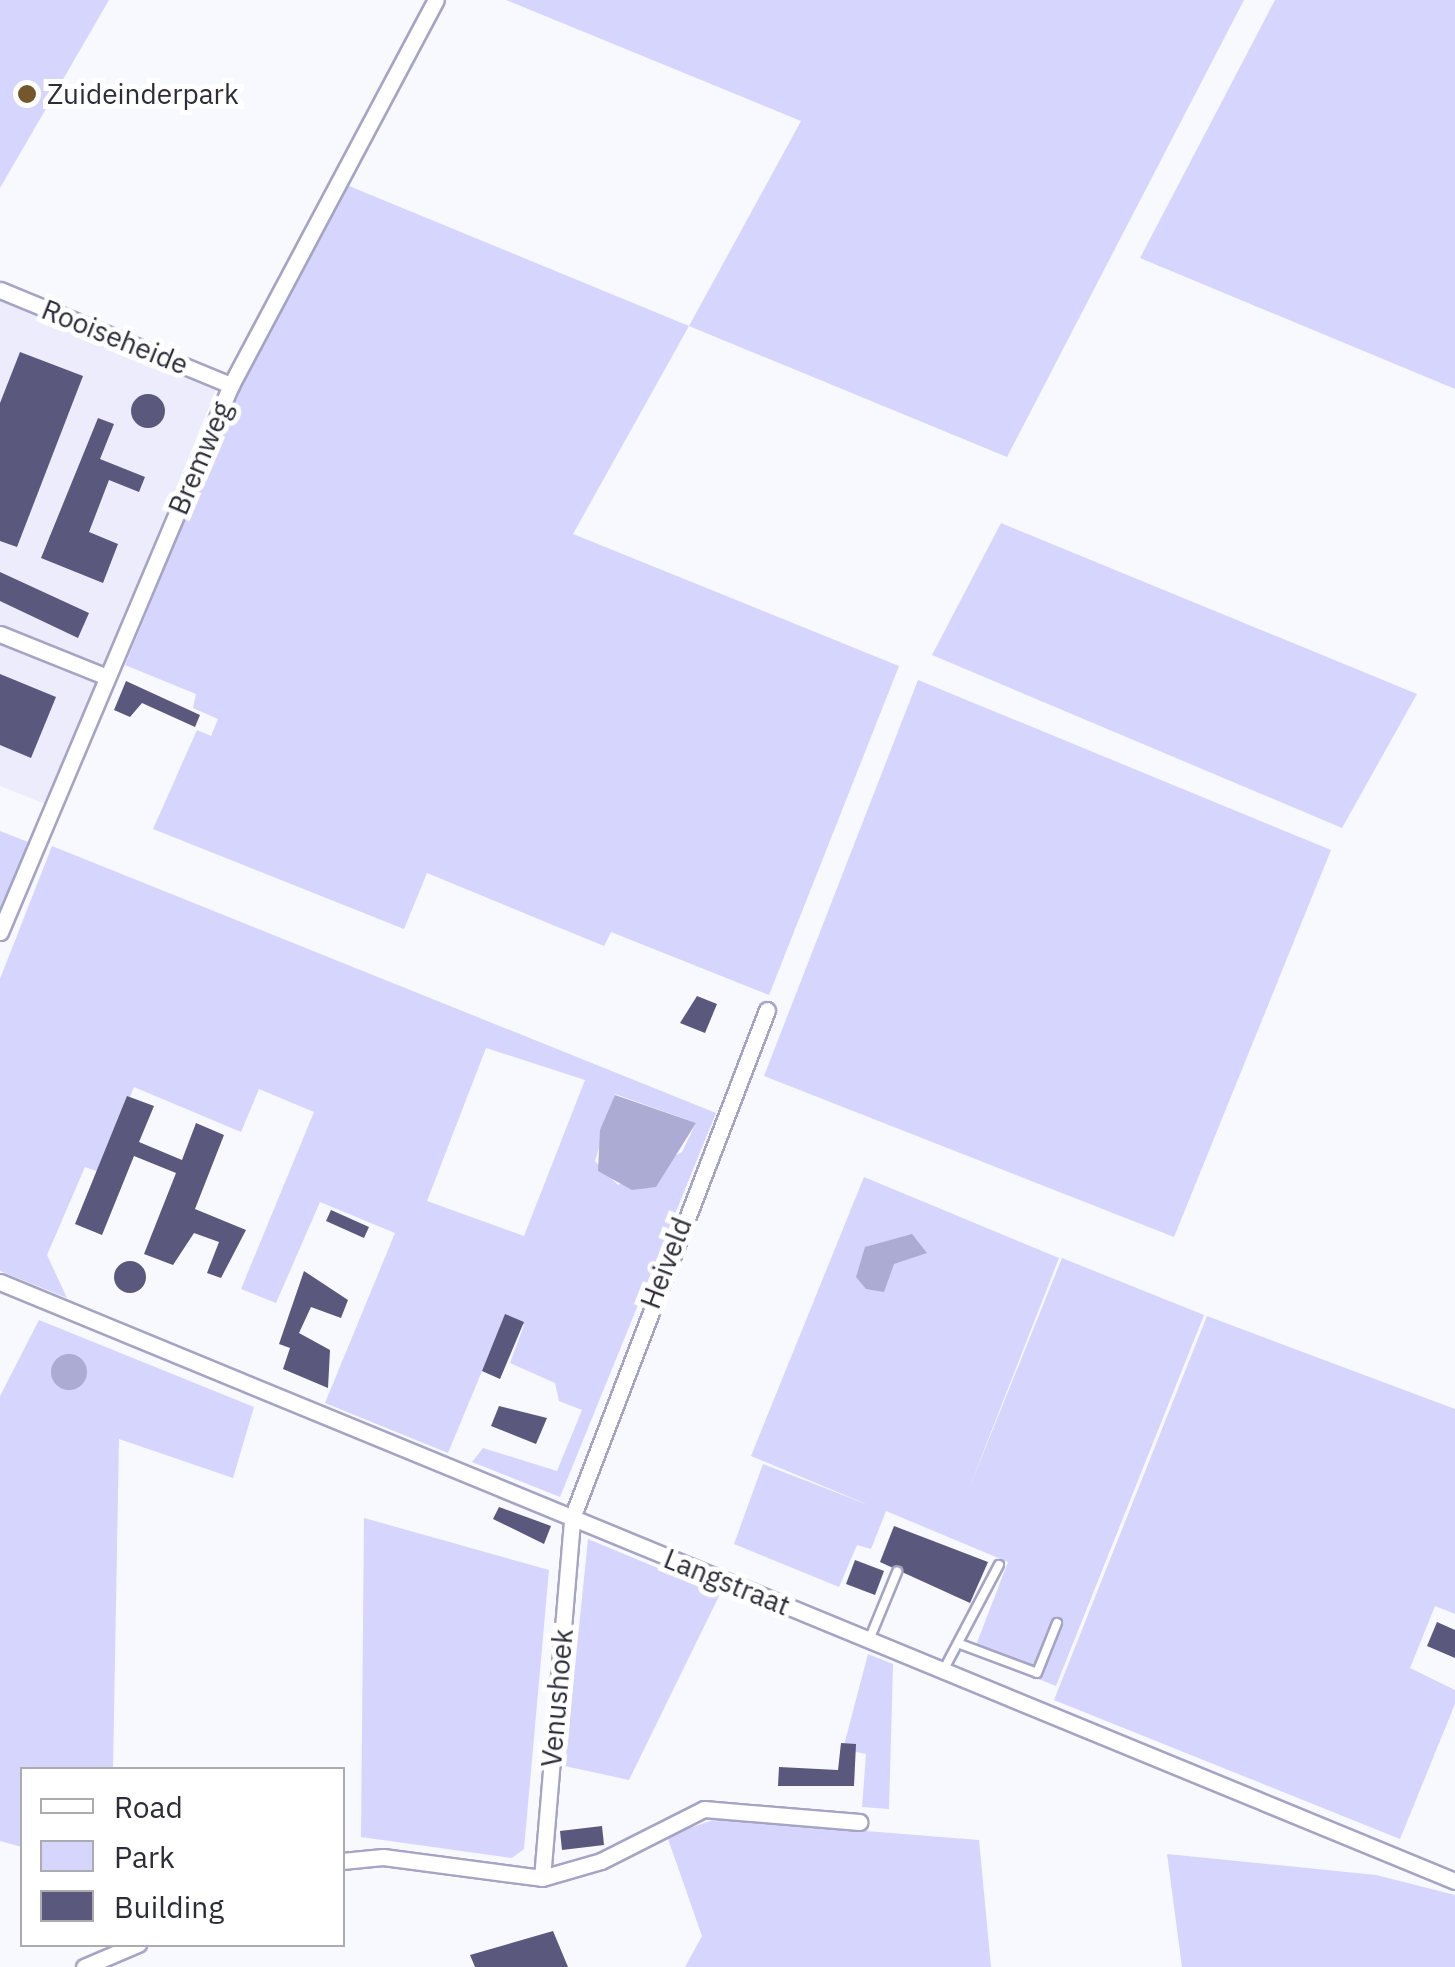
<!DOCTYPE html>
<html>
<head>
<meta charset="utf-8">
<style>
  body { margin:0 }
  #map { position:relative; width:1455px; height:1967px; overflow:hidden; background:#f8f8ff; font-family:"IBM Plex Sans",sans-serif }
  div>[style] { position:absolute }
  [style*='--x'] { left:calc(var(--x)*1px); top:calc(var(--y)*1px); width:calc(var(--w)*1px); rotate:calc(var(--a)*1deg) }
  .built>* { inset:0; background:#ececfc }
  .green>* { inset:0; background:#d6d5fd }
  .water>* { inset:0; background:#acabd3 }
  .round { border-radius:50% }
  .building>* { inset:0; background:#5a587c }
  .roads { filter:drop-shadow(2px 0 #a5a4c4) drop-shadow(-2px 0 #a5a4c4) drop-shadow(0 2px #a5a4c4) drop-shadow(0 -2px #a5a4c4) }
  .service>* { height:8px; margin:-4px; padding:0 4px; transform-origin:4px; border-radius:4px; background:#fff }
  .minor>* { height:15px; margin:-7.5px; padding:0 7.5px; transform-origin:7.5px; border-radius:7.5px; background:#fff }
  .dots>* { width:28px; height:28px; translate:-50% -50%; box-sizing:border-box; border:5px solid #fff; border-radius:50% }
  span { translate:-50% -50%; white-space:nowrap; text-align:center; line-height:1.15; -webkit-text-stroke:10px #fff; paint-order:stroke }
  .poi-label { font-size:28px; color:#2d2d39 }
  .left { translate:0 -50%; text-align:left }
  .street-label { font-size:28px; color:#2d2d39 }
  .legend { position:absolute; left:20px; top:1767px; width:325px; height:180px; box-sizing:border-box; background:#fff; border:2px solid #ababb0; margin:0; padding:12px 18px; list-style:none; font-size:30px; color:#2d2d39 }
  .legend li { display:flex; align-items:center; gap:20px; height:50px }
  .legend b { width:50px; border:2px solid #ababb0 }
</style>
</head>
<body>
<div id="map">
  <div class="built">
    <div style="clip-path:polygon(0 291px,219px 382px,48px 805px,0 786px)"></div>
  </div>
  <div class="green">
    <div style="clip-path:polygon(0 0,109px 0,0 188px)"></div>
    <div style="clip-path:polygon(506px 0,1244px 0,1007px 457px,689px 326px,573px 534px,899px 666px,769px 995px,611px 932px,604px 946px,427px 873px,404px 929px,153px 829px,197px 730px,211px 736px,218px 719px,193px 708px,196px 694px,125px 665px,234px 401px,349px 186px,689px 326px,801px 121px)"></div>
    <div style="clip-path:polygon(1275px 0,1455px 0,1455px 389px,1140px 258px)"></div>
    <div style="clip-path:polygon(1001px 523px,1417px 694px,1342px 828px,932px 655px)"></div>
    <div style="clip-path:polygon(918px 680px,1331px 850px,1174px 1237px,764px 1076px)"></div>
    <div style="clip-path:polygon(0 831px,28px 842px,0 911px)"></div>
    <div style="clip-path:polygon(evenodd,52px 846px,716px 1113px,560px 1497px,472px 1462px,483px 1448px,557px 1471px,582px 1410px,559px 1401px,555px 1383px,510px 1363px,524px 1325px,504px 1318px,448px 1453px,325px 1403px,395px 1233px,320px 1202px,276px 1303px,241px 1289px,314px 1112px,259px 1089px,241px 1132px,134px 1087px,99px 1172px,85px 1167px,47px 1255px,67px 1298px,0 1271px,0 979px,52px 846px,486px 1048px,585px 1080px,524px 1236px,427px 1201px,486px 1048px,52px 846px,615px 1094px,696px 1123px,682px 1152px,618px 1185px,595px 1161px,615px 1094px)"></div>
    <div style="clip-path:polygon(864px 1177px,1059px 1258px,968px 1491px,1062px 1258px,1204px 1315px,1056px 1686px,973px 1653px,1008px 1562px,886px 1511px,871px 1549px,857px 1545px,839px 1587px,734px 1544px,763px 1464px,871px 1506px,751px 1456px)"></div>
    <div style="clip-path:polygon(1207px 1316px,1455px 1409px,1455px 1614px,1435px 1606px,1410px 1668px,1455px 1690px,1455px 1704px,1400px 1839px,1054px 1700px)"></div>
    <div style="clip-path:polygon(39px 1320px,254px 1407px,233px 1478px,119px 1439px,113px 1769px,22px 1770px,22px 1847px,0 1841px,0 1396px)"></div>
    <div style="clip-path:polygon(364px 1518px,549px 1570px,524px 1849px,512px 1858px,361px 1837px)"></div>
    <div style="clip-path:polygon(588px 1539px,720px 1594px,629px 1780px,565px 1766px)"></div>
    <div style="clip-path:polygon(868px 1654px,893px 1664px,889px 1809px,862px 1807px,866px 1754px,843px 1749px)"></div>
    <div style="clip-path:polygon(716px 1819px,979px 1840px,991px 1967px,685px 1967px,702px 1936px,667px 1836px)"></div>
    <div style="clip-path:polygon(1167px 1854px,1376px 1875px,1455px 1895px,1455px 1967px,1182px 1967px)"></div>
  </div>
  <div class="water">
    <div style="clip-path:polygon(615px 1095px,696px 1123px,656px 1187px,632px 1190px,598px 1171px,600px 1130px)"></div>
    <div style="clip-path:polygon(912px 1234px,927px 1253px,894px 1264px,884px 1292px,866px 1289px,856px 1277px,865px 1247px)"></div>
    <div class="round" style="left:51px;top:1354px;width:36px;height:36px"></div>
  </div>
  <div class="building">
    <div style="clip-path:polygon(20px 352px,83px 376px,17px 547px,0 541px,0 403px)"></div>
    <div class="round" style="left:131px;top:394px;width:34px;height:34px"></div>
    <div style="clip-path:polygon(98px 418px,114px 424px,100px 459px,145px 477px,139px 492px,109px 480px,89px 532px,118px 544px,103px 583px,41px 558px)"></div>
    <div style="clip-path:polygon(0 572px,89px 613px,78px 638px,0 601px)"></div>
    <div style="clip-path:polygon(0 674px,56px 697px,31px 758px,0 745px)"></div>
    <div style="clip-path:polygon(126px 681px,200px 715px,195px 727px,142px 703px,130px 717px,114px 710px)"></div>
    <div style="clip-path:polygon(697px 996px,717px 1004px,705px 1033px,680px 1023px)"></div>
    <div style="clip-path:polygon(127px 1096px,154px 1106px,139px 1142px,182px 1160px,196px 1123px,224px 1135px,195px 1209px,246px 1230px,221px 1278px,207px 1273px,219px 1242px,194px 1233px,173px 1265px,144px 1254px,176px 1173px,134px 1156px,102px 1235px,75px 1224px)"></div>
    <div style="clip-path:polygon(331px 1210px,369px 1227px,364px 1238px,326px 1221px)"></div>
    <div class="round" style="left:114px;top:1261px;width:32px;height:32px"></div>
    <div style="clip-path:polygon(304px 1271px,348px 1300px,341px 1318px,311px 1307px,299px 1333px,330px 1350px,328px 1388px,283px 1369px,290px 1348px,279px 1344px)"></div>
    <div style="clip-path:polygon(505px 1314px,524px 1322px,500px 1379px,482px 1371px)"></div>
    <div style="clip-path:polygon(499px 1406px,547px 1418px,536px 1444px,491px 1426px)"></div>
    <div style="clip-path:polygon(499px 1507px,551px 1526px,544px 1544px,493px 1519px)"></div>
    <div style="clip-path:polygon(894px 1526px,988px 1562px,970px 1603px,880px 1562px)"></div>
    <div style="clip-path:polygon(855px 1560px,884px 1571px,875px 1595px,846px 1584px)"></div>
    <div style="clip-path:polygon(1437px 1622px,1455px 1630px,1455px 1658px,1427px 1646px)"></div>
    <div style="clip-path:polygon(841px 1743px,856px 1744px,854px 1786px,778px 1786px,779px 1767px,838px 1770px)"></div>
    <div style="clip-path:polygon(602px 1826px,604px 1845px,562px 1850px,560px 1831px)"></div>
    <div style="clip-path:polygon(553px 1931px,568px 1967px,475px 1967px,470px 1955px)"></div>
  </div>
  <div class="roads">
    <div class="service">
      <div style="--x:869;--y:1640;--w:74;--a:-67.6"></div>
      <div style="--x:960;--y:1644;--w:82;--a:20.6"></div>
      <div style="--x:1037;--y:1673;--w:54;--a:-68.2"></div>
      <div style="--x:943;--y:1671;--w:120;--a:-62.2"></div>
    </div>
    <div class="minor">
      <div style="--x:0;--y:290;--w:250;--a:22.4"></div>
      <div style="--x:0;--y:634;--w:115;--a:21.9"></div>
      <div style="--x:0;--y:932;--w:594;--a:-67.11"></div>
      <div style="--x:231;--y:385;--w:436;--a:-62"></div>
      <div style="--x:0;--y:1282;--w:1573;--a:22.38"></div>
      <div style="--x:342;--y:1861;--w:41;--a:-5.6"></div>
      <div style="--x:383;--y:1857;--w:160;--a:7.5"></div>
      <div style="--x:542;--y:1878;--w:61;--a:-16.1"></div>
      <div style="--x:601;--y:1861;--w:115;--a:-26.8"></div>
      <div style="--x:704;--y:1809;--w:156;--a:4.8"></div>
      <div style="--x:542;--y:1878;--w:361;--a:-85.2"></div>
      <div style="--x:572;--y:1518;--w:544;--a:-69"></div>
      <div style="--x:84;--y:1967;--w:59;--a:-23.1"></div>
    </div>
  </div>
  <div class="dots">
    <div style="left:27px;top:94px;background:#74572b"></div>
  </div>
  <div class="poi-label">
    <span class="left" style="left:47px;top:94px">Zuideinderpark</span>
  </div>
  <div class="street-label">
    <span style="left:115px;top:337px;rotate:22deg">Rooiseheide</span>
    <span style="left:200px;top:458px;rotate:-67deg">Bremweg</span>
    <span style="left:666px;top:1263px;rotate:-69deg">Heiveld</span>
    <span style="left:727px;top:1582px;rotate:22deg">Langstraat</span>
    <span style="left:557px;top:1698px;rotate:-85deg">Venushoek</span>
  </div>
  <ul class="legend">
  <li><b style="height:12px;background:#fff"></b>Road</li>
  <li><b style="height:28px;background:#d6d5fd"></b>Park</li>
  <li><b style="height:28px;background:#5a587c"></b>Building</li>
  </ul>
</div>
</body>
</html>
